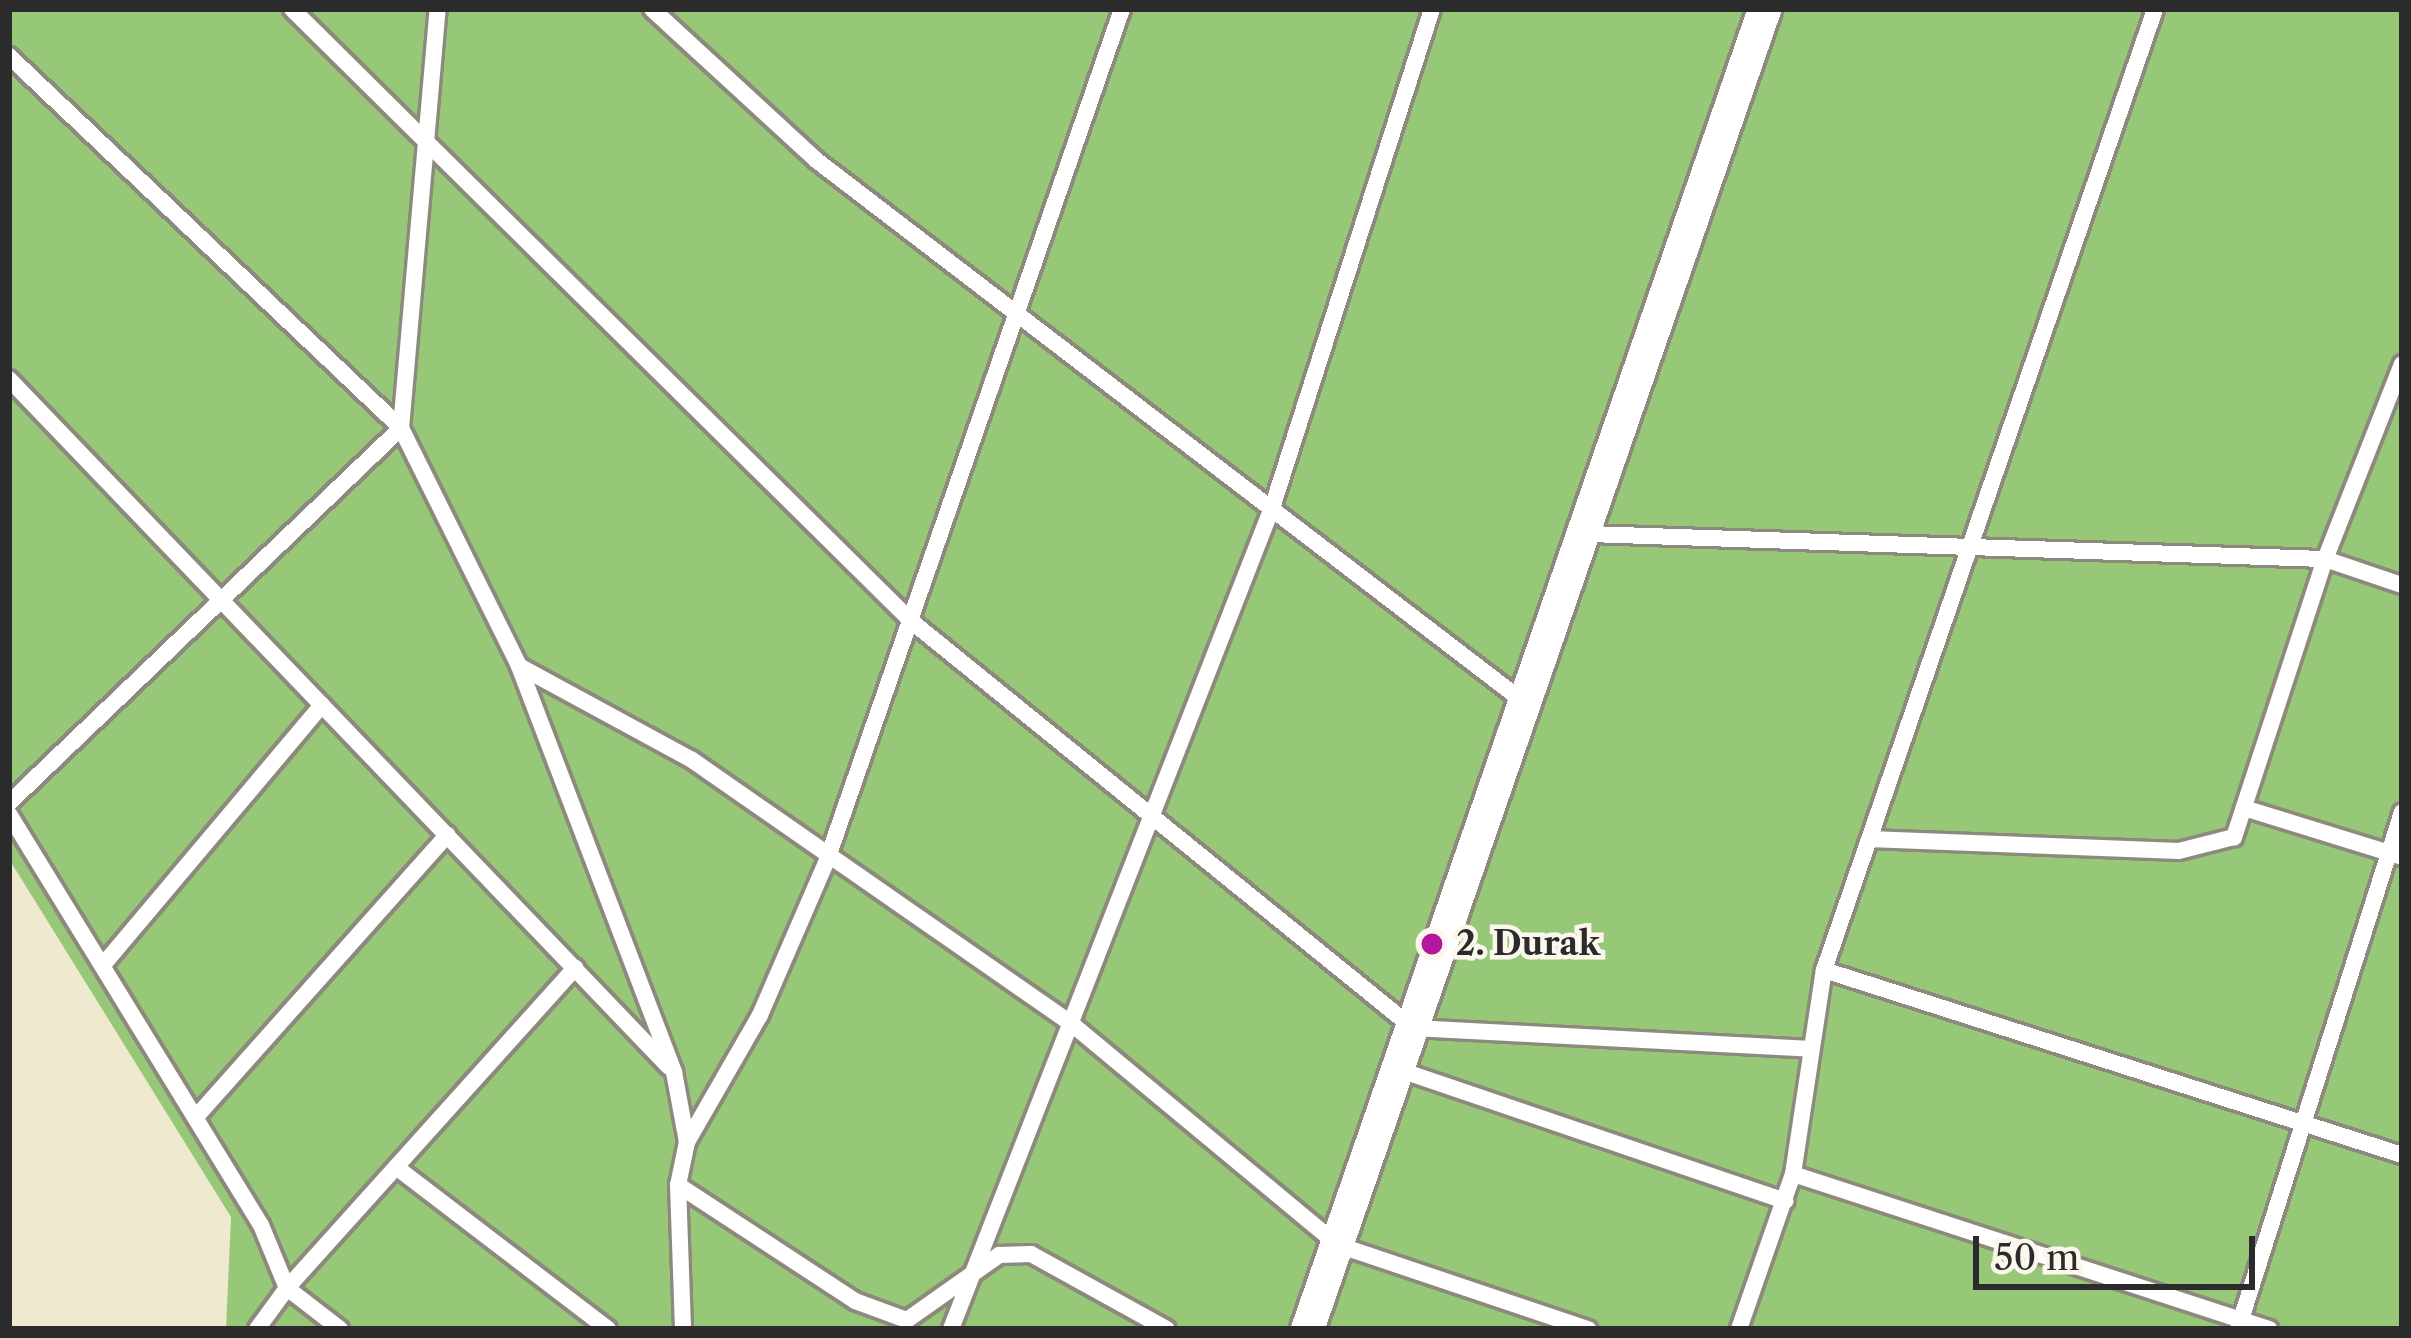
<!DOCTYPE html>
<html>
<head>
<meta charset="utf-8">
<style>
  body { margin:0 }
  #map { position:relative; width:2411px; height:1338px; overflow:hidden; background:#efe9cf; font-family:"Libre Caslon Text",serif }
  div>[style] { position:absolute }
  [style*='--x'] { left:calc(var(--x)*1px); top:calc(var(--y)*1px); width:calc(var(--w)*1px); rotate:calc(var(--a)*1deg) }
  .green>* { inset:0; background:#97c878 }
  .roads { filter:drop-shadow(3px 0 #8d8a7d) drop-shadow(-3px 0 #8d8a7d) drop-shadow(0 3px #8d8a7d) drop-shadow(0 -3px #8d8a7d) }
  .lane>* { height:16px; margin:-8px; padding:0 8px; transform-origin:8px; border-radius:8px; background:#fff }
  .street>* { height:33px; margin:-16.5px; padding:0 16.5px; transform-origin:16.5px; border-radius:16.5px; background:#fff }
  .dots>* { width:33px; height:33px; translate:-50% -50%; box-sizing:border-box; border:6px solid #fbf7ec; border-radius:50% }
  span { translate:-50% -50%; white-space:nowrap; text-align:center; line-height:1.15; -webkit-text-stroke:9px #fbf7ec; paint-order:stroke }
  .poi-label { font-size:33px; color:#2b2b2b; font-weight:700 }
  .left { translate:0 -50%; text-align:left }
  .frame { position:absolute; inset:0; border:12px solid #2b2b2b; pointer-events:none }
  .scale { position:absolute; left:1973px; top:1236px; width:282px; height:54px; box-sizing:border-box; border:6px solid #2b2b2b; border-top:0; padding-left:15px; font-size:36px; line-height:42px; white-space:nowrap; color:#2b2b2b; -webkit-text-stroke:9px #fbf7ec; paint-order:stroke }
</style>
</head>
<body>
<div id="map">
  <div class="green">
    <div style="clip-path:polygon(9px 9px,2402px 9px,2402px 1329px,226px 1329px,231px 1217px,9px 859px)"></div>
  </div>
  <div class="roads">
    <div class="lane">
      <div style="--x:292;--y:9;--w:870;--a:44.67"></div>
      <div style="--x:911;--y:621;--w:646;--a:39.03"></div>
      <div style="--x:1413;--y:1028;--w:399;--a:3"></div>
      <div style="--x:652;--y:9;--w:223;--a:42.6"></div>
      <div style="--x:816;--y:160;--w:892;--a:37.44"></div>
      <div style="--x:9;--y:56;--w:540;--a:43.5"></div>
      <div style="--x:2402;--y:364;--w:210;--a:111.5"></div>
      <div style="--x:2325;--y:559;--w:81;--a:18.7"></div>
      <div style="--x:9;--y:379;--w:953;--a:46.19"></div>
      <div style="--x:401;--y:428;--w:421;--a:-85"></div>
      <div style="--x:1589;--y:534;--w:736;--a:1.95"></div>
      <div style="--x:2325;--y:559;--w:293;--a:108.1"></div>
      <div style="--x:2234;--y:837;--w:57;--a:165.7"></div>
      <div style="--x:2179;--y:851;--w:310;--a:-177.8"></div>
      <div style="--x:519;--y:666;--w:197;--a:28.5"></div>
      <div style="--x:692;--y:760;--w:464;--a:34.8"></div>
      <div style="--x:1073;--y:1025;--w:344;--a:39.7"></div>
      <div style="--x:1338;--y:1245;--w:264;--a:18.6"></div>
      <div style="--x:9;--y:803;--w:542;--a:-43.73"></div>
      <div style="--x:401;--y:428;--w:266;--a:63.6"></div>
      <div style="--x:519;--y:666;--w:435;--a:69.1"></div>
      <div style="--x:674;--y:1072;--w:71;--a:79.5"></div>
      <div style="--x:687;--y:1142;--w:44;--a:101.8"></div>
      <div style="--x:678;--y:1185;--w:144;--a:88"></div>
      <div style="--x:2244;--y:808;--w:165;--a:17.2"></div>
      <div style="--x:9;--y:814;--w:482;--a:58.5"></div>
      <div style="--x:261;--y:1225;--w:68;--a:67.6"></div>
      <div style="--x:287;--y:1288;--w:51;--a:126.2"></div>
      <div style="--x:103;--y:965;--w:340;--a:-49.9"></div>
      <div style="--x:1824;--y:970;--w:607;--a:17.75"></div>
      <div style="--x:1403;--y:1071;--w:404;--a:18.8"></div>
      <div style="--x:196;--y:1117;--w:378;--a:-48.3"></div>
      <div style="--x:687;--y:1142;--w:146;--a:-60.1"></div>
      <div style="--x:760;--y:1015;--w:169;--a:-66.6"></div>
      <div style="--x:827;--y:860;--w:901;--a:-70.88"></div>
      <div style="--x:396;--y:1167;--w:267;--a:37.4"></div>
      <div style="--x:1793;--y:1174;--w:501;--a:18.04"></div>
      <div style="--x:678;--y:1185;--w:212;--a:33.2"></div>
      <div style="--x:855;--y:1301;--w:55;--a:20.1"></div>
      <div style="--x:907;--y:1320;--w:113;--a:-35.2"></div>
      <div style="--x:999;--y:1255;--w:32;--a:-2"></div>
      <div style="--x:1031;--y:1254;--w:155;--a:28.9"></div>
      <div style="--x:340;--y:1329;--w:67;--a:-142.3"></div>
      <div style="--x:287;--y:1288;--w:431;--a:-48"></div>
      <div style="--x:951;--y:1329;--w:882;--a:-68.65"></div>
      <div style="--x:1272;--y:508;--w:524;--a:-72.22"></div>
      <div style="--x:1739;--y:1329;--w:164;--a:-70.8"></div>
      <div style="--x:1793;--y:1174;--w:206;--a:-81.4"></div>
      <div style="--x:1824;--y:970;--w:1016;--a:-70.99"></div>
      <div style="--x:2238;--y:1329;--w:542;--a:-72.4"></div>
    </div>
    <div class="street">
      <div style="--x:1307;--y:1329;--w:1397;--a:-70.9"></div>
    </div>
  </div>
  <div class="dots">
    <div style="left:1432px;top:944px;background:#b5179e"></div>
  </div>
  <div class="poi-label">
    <span class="left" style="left:1456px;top:944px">2. Durak</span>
  </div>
  <div class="frame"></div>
  <div class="scale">50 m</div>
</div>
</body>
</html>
